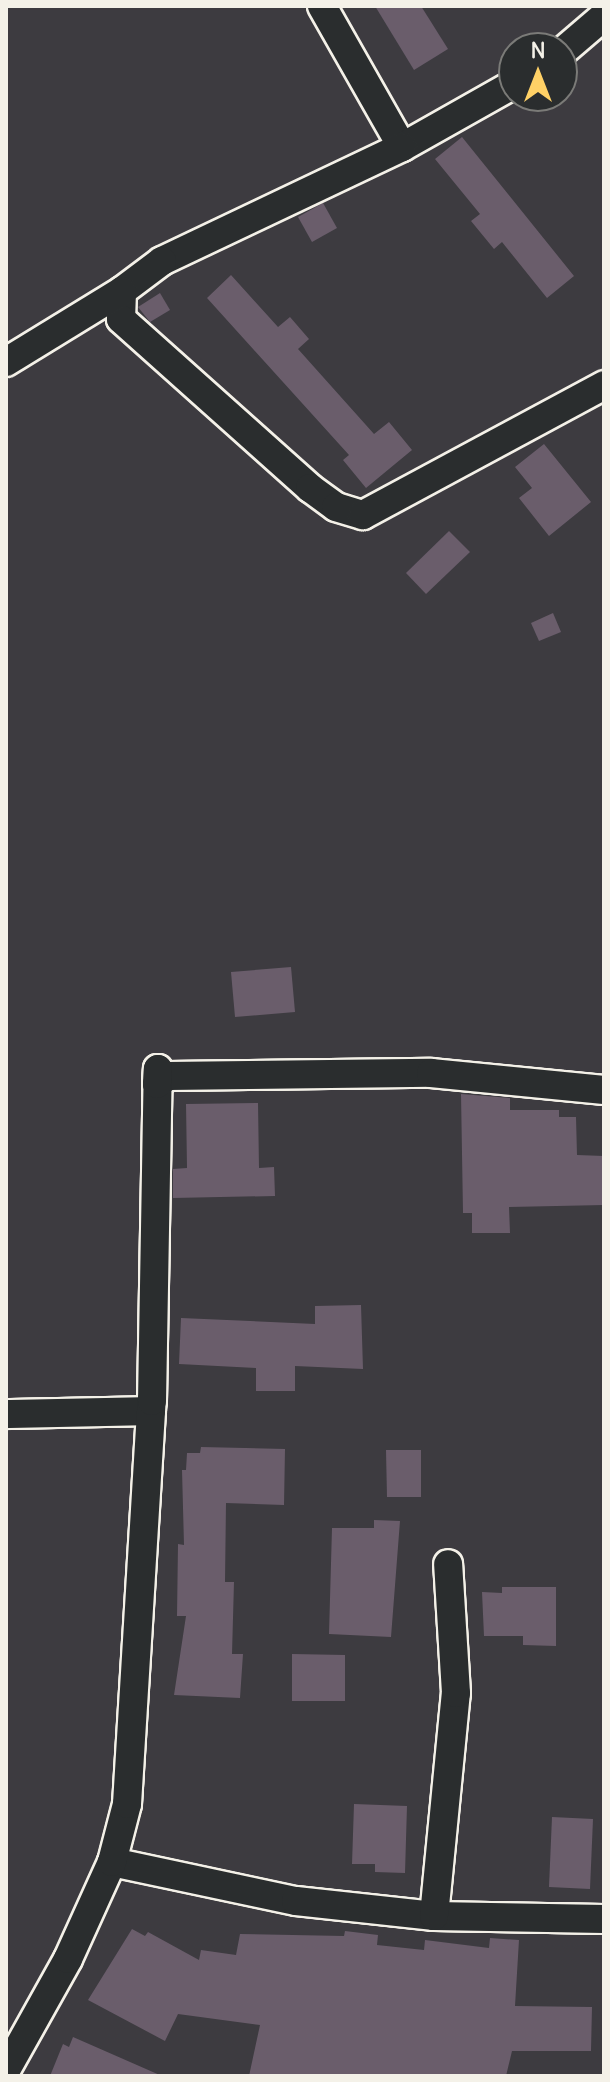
<!DOCTYPE html>
<html>
<head>
<meta charset="utf-8">
<style>
  body { margin:0 }
  #map { position:relative; width:610px; height:2082px; overflow:hidden; background:#3d3b40; font-family:Delius,sans-serif }
  div>[style] { position:absolute }
  [style*='--x'] { left:calc(var(--x)*1px); top:calc(var(--y)*1px); width:calc(var(--w)*1px); rotate:calc(var(--a)*1deg) }
  .building>* { inset:0; background:#6a5d6b }
  .roads { filter:drop-shadow(2px 0 #f4f1e8) drop-shadow(-2px 0 #f4f1e8) drop-shadow(0 2px #f4f1e8) drop-shadow(0 -2px #f4f1e8) }
  .street>* { height:28px; margin:-14px; padding:0 14px; transform-origin:14px; border-radius:14px; background:#2a2d2e }
  span { translate:-50% -50%; white-space:nowrap; text-align:center; line-height:1.15; -webkit-text-stroke:7px #2a2d2e; paint-order:stroke }
  .frame { position:absolute; inset:0; border:8px solid #f4f1e8; pointer-events:none }
  .north { position:absolute; left:498px; top:32px; width:80px; height:80px; box-sizing:border-box; background:#2a2d2e; border:2px solid #7b7b78; border-radius:50%; rotate:0deg; font-size:22px; font-weight:700; line-height:32px; text-align:center; color:#f4f1e8 }
  .north::after { content:''; display:block; margin:auto; width:28px; height:36px; background:#ffd166; clip-path:polygon(50% 0,100% 100%,50% 72%,0 100%) }
</style>
</head>
<body>
<div id="map">
  <div class="building">
    <div style="clip-path:polygon(375px 6px,421px 6px,448px 49px,414px 70px)"></div>
    <div style="clip-path:polygon(462px 137px,574px 276px,547px 298px,502px 242px,494px 249px,471px 221px,480px 214px,435px 159px)"></div>
    <div style="clip-path:polygon(323px 203px,337px 228px,312px 242px,298px 217px)"></div>
    <div style="clip-path:polygon(231px 275px,278px 327px,290px 317px,309px 339px,298px 349px,374px 434px,389px 422px,412px 450px,366px 488px,343px 460px,349px 455px,207px 298px)"></div>
    <div style="clip-path:polygon(160px 293px,170px 310px,150px 322px,138px 307px)"></div>
    <div style="clip-path:polygon(544px 444px,591px 502px,549px 536px,519px 498px,532px 488px,515px 467px)"></div>
    <div style="clip-path:polygon(449px 531px,470px 552px,426px 594px,406px 573px)"></div>
    <div style="clip-path:polygon(553px 613px,561px 632px,539px 641px,531px 623px)"></div>
    <div style="clip-path:polygon(291px 967px,295px 1012px,235px 1017px,231px 972px)"></div>
    <div style="clip-path:polygon(461px 1094px,510px 1098px,510px 1110px,559px 1110px,559px 1117px,576px 1117px,577px 1155px,604px 1156px,604px 1205px,509px 1207px,510px 1233px,472px 1233px,472px 1213px,463px 1213px)"></div>
    <div style="clip-path:polygon(258px 1103px,259px 1168px,274px 1167px,275px 1196px,173px 1198px,173px 1169px,187px 1168px,186px 1104px)"></div>
    <div style="clip-path:polygon(361px 1305px,363px 1369px,295px 1366px,295px 1391px,256px 1391px,256px 1368px,179px 1364px,181px 1318px,315px 1324px,315px 1306px)"></div>
    <div style="clip-path:polygon(201px 1447px,285px 1449px,284px 1505px,226px 1503px,225px 1582px,234px 1582px,232px 1654px,243px 1654px,240px 1698px,174px 1695px,186px 1616px,177px 1616px,178px 1544px,184px 1545px,182px 1470px,186px 1470px,187px 1453px,200px 1453px)"></div>
    <div style="clip-path:polygon(386px 1450px,421px 1450px,421px 1497px,387px 1497px)"></div>
    <div style="clip-path:polygon(374px 1520px,400px 1521px,391px 1637px,329px 1634px,332px 1528px,374px 1528px)"></div>
    <div style="clip-path:polygon(502px 1587px,556px 1587px,556px 1646px,523px 1645px,523px 1636px,484px 1636px,482px 1592px,502px 1593px)"></div>
    <div style="clip-path:polygon(292px 1654px,345px 1655px,345px 1701px,292px 1701px)"></div>
    <div style="clip-path:polygon(354px 1804px,407px 1806px,405px 1873px,375px 1872px,375px 1864px,352px 1864px)"></div>
    <div style="clip-path:polygon(552px 1817px,593px 1819px,590px 1889px,549px 1887px)"></div>
    <div style="clip-path:polygon(132px 1929px,145px 1936px,148px 1932px,199px 1960px,201px 1950px,236px 1955px,240px 1934px,344px 1936px,345px 1931px,378px 1935px,377px 1945px,424px 1950px,425px 1940px,489px 1948px,490px 1938px,519px 1940px,515px 2006px,592px 2007px,591px 2051px,512px 2051px,506px 2076px,249px 2076px,260px 2025px,178px 2014px,165px 2041px,88px 2000px)"></div>
    <div style="clip-path:polygon(73px 2037px,162px 2076px,50px 2076px,63px 2044px,69px 2047px)"></div>
  </div>
  <div class="roads">
    <div class="street">
      <div style="--x:322;--y:6;--w:162;--a:60.4"></div>
      <div style="--x:562;--y:52;--w:55;--a:-40.6"></div>
      <div style="--x:514;--y:84;--w:129;--a:150.6"></div>
      <div style="--x:402;--y:147;--w:266;--a:154.6"></div>
      <div style="--x:162;--y:261;--w:50;--a:143.1"></div>
      <div style="--x:122;--y:291;--w:28;--a:92"></div>
      <div style="--x:121;--y:319;--w:254;--a:41.8"></div>
      <div style="--x:310;--y:488;--w:32;--a:36"></div>
      <div style="--x:336;--y:507;--w:28;--a:17"></div>
      <div style="--x:363;--y:515;--w:274;--a:-28.3"></div>
      <div style="--x:6;--y:362;--w:136;--a:-31.5"></div>
      <div style="--x:157;--y:1084;--w:14;--a:-36"></div>
      <div style="--x:168;--y:1076;--w:263;--a:-0.7"></div>
      <div style="--x:431;--y:1073;--w:174;--a:5.6"></div>
      <div style="--x:6;--y:1414;--w:145;--a:-1.2"></div>
      <div style="--x:112;--y:1862;--w:188;--a:12"></div>
      <div style="--x:296;--y:1901;--w:139;--a:6.2"></div>
      <div style="--x:434;--y:1916;--w:170;--a:1"></div>
      <div style="--x:434;--y:1916;--w:224;--a:-84.4"></div>
      <div style="--x:456;--y:1693;--w:129;--a:-93.5"></div>
      <div style="--x:6;--y:2070;--w:127;--a:-60.8"></div>
      <div style="--x:68;--y:1959;--w:107;--a:-65.6"></div>
      <div style="--x:112;--y:1862;--w:60;--a:-75.5"></div>
      <div style="--x:127;--y:1804;--w:404;--a:-86.5"></div>
      <div style="--x:152;--y:1401;--w:332;--a:-89"></div>
      <div style="--x:158;--y:1069;--w:15;--a:94"></div>
    </div>
  </div>
  <div class="frame"></div>
  <div class="north">N</div>
</div>
</body>
</html>
